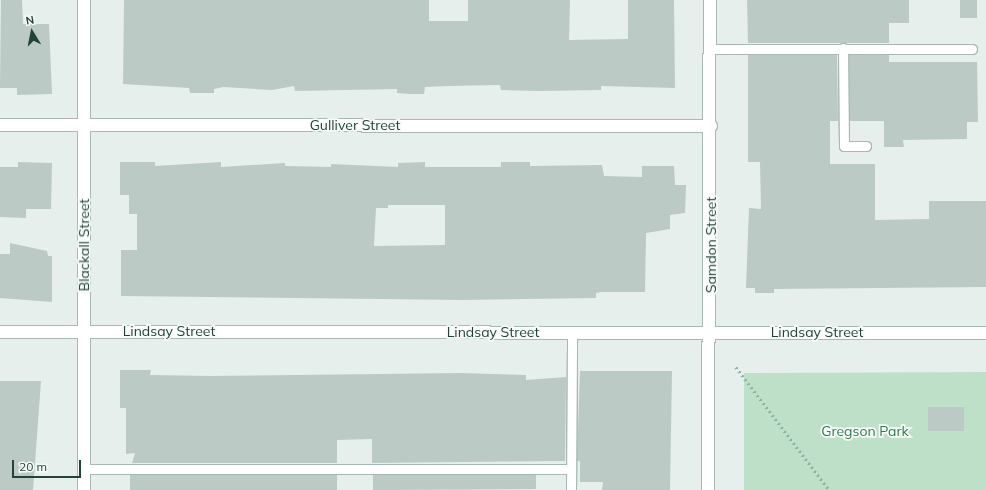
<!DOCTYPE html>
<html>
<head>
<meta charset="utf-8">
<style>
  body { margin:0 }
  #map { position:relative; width:986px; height:490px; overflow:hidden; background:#e6efeb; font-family:Mulish,sans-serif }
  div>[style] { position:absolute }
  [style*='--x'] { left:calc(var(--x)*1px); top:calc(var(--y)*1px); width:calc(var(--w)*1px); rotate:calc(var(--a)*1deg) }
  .green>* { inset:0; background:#bfe0c8 }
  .building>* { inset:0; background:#bbcac4 }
  .path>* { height:2.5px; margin-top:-1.25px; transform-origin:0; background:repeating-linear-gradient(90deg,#86b3a5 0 2px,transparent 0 5px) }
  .roads { filter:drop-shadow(1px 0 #a8b8b2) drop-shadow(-1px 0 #a8b8b2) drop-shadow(0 1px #a8b8b2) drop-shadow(0 -1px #a8b8b2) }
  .lane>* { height:9px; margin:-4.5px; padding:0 4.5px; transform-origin:4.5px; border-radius:4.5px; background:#fff }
  .street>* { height:12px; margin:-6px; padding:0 6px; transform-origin:6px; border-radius:6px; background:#fff }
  span { translate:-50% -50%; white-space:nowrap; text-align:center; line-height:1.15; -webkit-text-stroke:3.5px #f7fbf9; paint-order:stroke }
  .street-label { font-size:14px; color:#24423a }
  .park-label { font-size:14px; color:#2d7a4b }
  .north { position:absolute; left:12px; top:12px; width:40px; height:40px; -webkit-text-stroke:3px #f7fbf9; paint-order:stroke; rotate:350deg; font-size:11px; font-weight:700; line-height:16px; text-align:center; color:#24423a }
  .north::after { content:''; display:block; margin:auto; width:14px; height:18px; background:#24423a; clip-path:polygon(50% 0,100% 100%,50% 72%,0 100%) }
  .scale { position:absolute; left:12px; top:460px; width:69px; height:18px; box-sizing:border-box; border:2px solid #24423a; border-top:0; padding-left:5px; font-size:12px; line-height:14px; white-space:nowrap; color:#24423a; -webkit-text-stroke:3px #f7fbf9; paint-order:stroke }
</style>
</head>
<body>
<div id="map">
  <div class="green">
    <div style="clip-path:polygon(986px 372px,986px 490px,744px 490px,744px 373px)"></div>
  </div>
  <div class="building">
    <div style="clip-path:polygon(1px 0,22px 0,23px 24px,49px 24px,52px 94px,17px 95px,17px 88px,0 88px)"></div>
    <div style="clip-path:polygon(124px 0,429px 0,429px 21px,468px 21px,468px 0,570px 0,569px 40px,628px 39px,628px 0,674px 0,675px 88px,601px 86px,601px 90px,538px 91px,501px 90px,500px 85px,448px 86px,425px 87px,424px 94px,410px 94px,397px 93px,397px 89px,295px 91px,294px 86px,272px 90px,224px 87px,214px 89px,214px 93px,190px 93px,189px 88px,123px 84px)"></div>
    <div style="clip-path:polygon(747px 0,909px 0,909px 23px,889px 23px,889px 43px,748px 43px)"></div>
    <div style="clip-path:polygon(960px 0,977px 0,977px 18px,960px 18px)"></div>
    <div style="clip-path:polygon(748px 55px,837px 55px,838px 121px,830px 121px,830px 164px,875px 164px,875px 220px,929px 219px,929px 201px,986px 201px,986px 287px,774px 289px,774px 293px,755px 293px,755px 288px,746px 288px,749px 208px,761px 209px,760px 162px,748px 162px)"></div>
    <div style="clip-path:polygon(849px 55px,889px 55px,889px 62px,977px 62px,978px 122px,967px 122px,967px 139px,903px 140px,904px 147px,884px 147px,884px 121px,850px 121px)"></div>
    <div style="clip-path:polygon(18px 162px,52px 163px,51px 209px,26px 209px,26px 218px,0 217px,0 167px,18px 167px)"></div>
    <div style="clip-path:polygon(evenodd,120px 162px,155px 162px,155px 166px,221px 162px,221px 167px,285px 163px,285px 166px,331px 167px,331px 164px,398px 167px,398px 163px,425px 162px,425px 167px,501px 167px,501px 162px,530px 162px,530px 166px,602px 165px,604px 176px,642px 177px,642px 166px,674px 166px,675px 185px,686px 185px,685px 213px,670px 215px,670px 229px,646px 233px,645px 292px,601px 292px,596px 293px,596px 298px,463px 300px,121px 296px,121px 250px,137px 250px,137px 214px,129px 214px,129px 195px,120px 195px,120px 162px,388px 205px,445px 205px,445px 245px,374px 246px,376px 208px,388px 208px,388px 205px)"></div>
    <div style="clip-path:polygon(10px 243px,47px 251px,48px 256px,52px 256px,52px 302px,0 298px,0 254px,10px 254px)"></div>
    <div style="clip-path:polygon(120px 370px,151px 370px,150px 375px,212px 376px,461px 373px,526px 375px,526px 380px,566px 377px,565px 461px,372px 463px,372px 439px,337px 440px,337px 463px,132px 463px,135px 453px,126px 454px,126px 408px,120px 408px)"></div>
    <div style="clip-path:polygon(580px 371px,672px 371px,670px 490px,602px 490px,603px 482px,580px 482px,580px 461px,577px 461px)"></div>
    <div style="clip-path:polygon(0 381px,41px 381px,33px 490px,0 490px)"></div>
    <div style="clip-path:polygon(928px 407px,964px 407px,964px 431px,928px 431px)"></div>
    <div style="clip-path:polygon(130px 475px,337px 475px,337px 490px,130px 490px)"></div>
    <div style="clip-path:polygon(373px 475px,536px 475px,536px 489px,373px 490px)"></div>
  </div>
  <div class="path">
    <div style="--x:736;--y:367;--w:154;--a:52.9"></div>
  </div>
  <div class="roads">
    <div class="lane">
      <div style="--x:843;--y:48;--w:98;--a:89.4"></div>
      <div style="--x:844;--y:146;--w:22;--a:0"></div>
      <div style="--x:711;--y:49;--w:261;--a:0"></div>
      <div style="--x:84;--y:469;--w:487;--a:0"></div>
      <div style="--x:571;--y:490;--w:158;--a:-89.6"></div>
    </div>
    <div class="street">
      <div style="--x:84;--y:0;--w:490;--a:90"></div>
      <div style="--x:0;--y:125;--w:711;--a:0.08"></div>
      <div style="--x:0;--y:332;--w:986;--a:0.06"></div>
      <div style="--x:708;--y:490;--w:490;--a:-89.8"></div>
    </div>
  </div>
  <div class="street-label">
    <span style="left:355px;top:125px">Gulliver Street</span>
    <span style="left:84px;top:245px;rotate:-90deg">Blackall Street</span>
    <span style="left:711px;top:245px;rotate:-90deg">Samdon Street</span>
    <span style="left:169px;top:331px">Lindsay Street</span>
    <span style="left:493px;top:332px">Lindsay Street</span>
    <span style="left:817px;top:332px">Lindsay Street</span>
  </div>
  <div class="park-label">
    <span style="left:865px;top:431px">Gregson Park</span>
  </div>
  <div class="north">N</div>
  <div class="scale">20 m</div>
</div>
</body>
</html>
